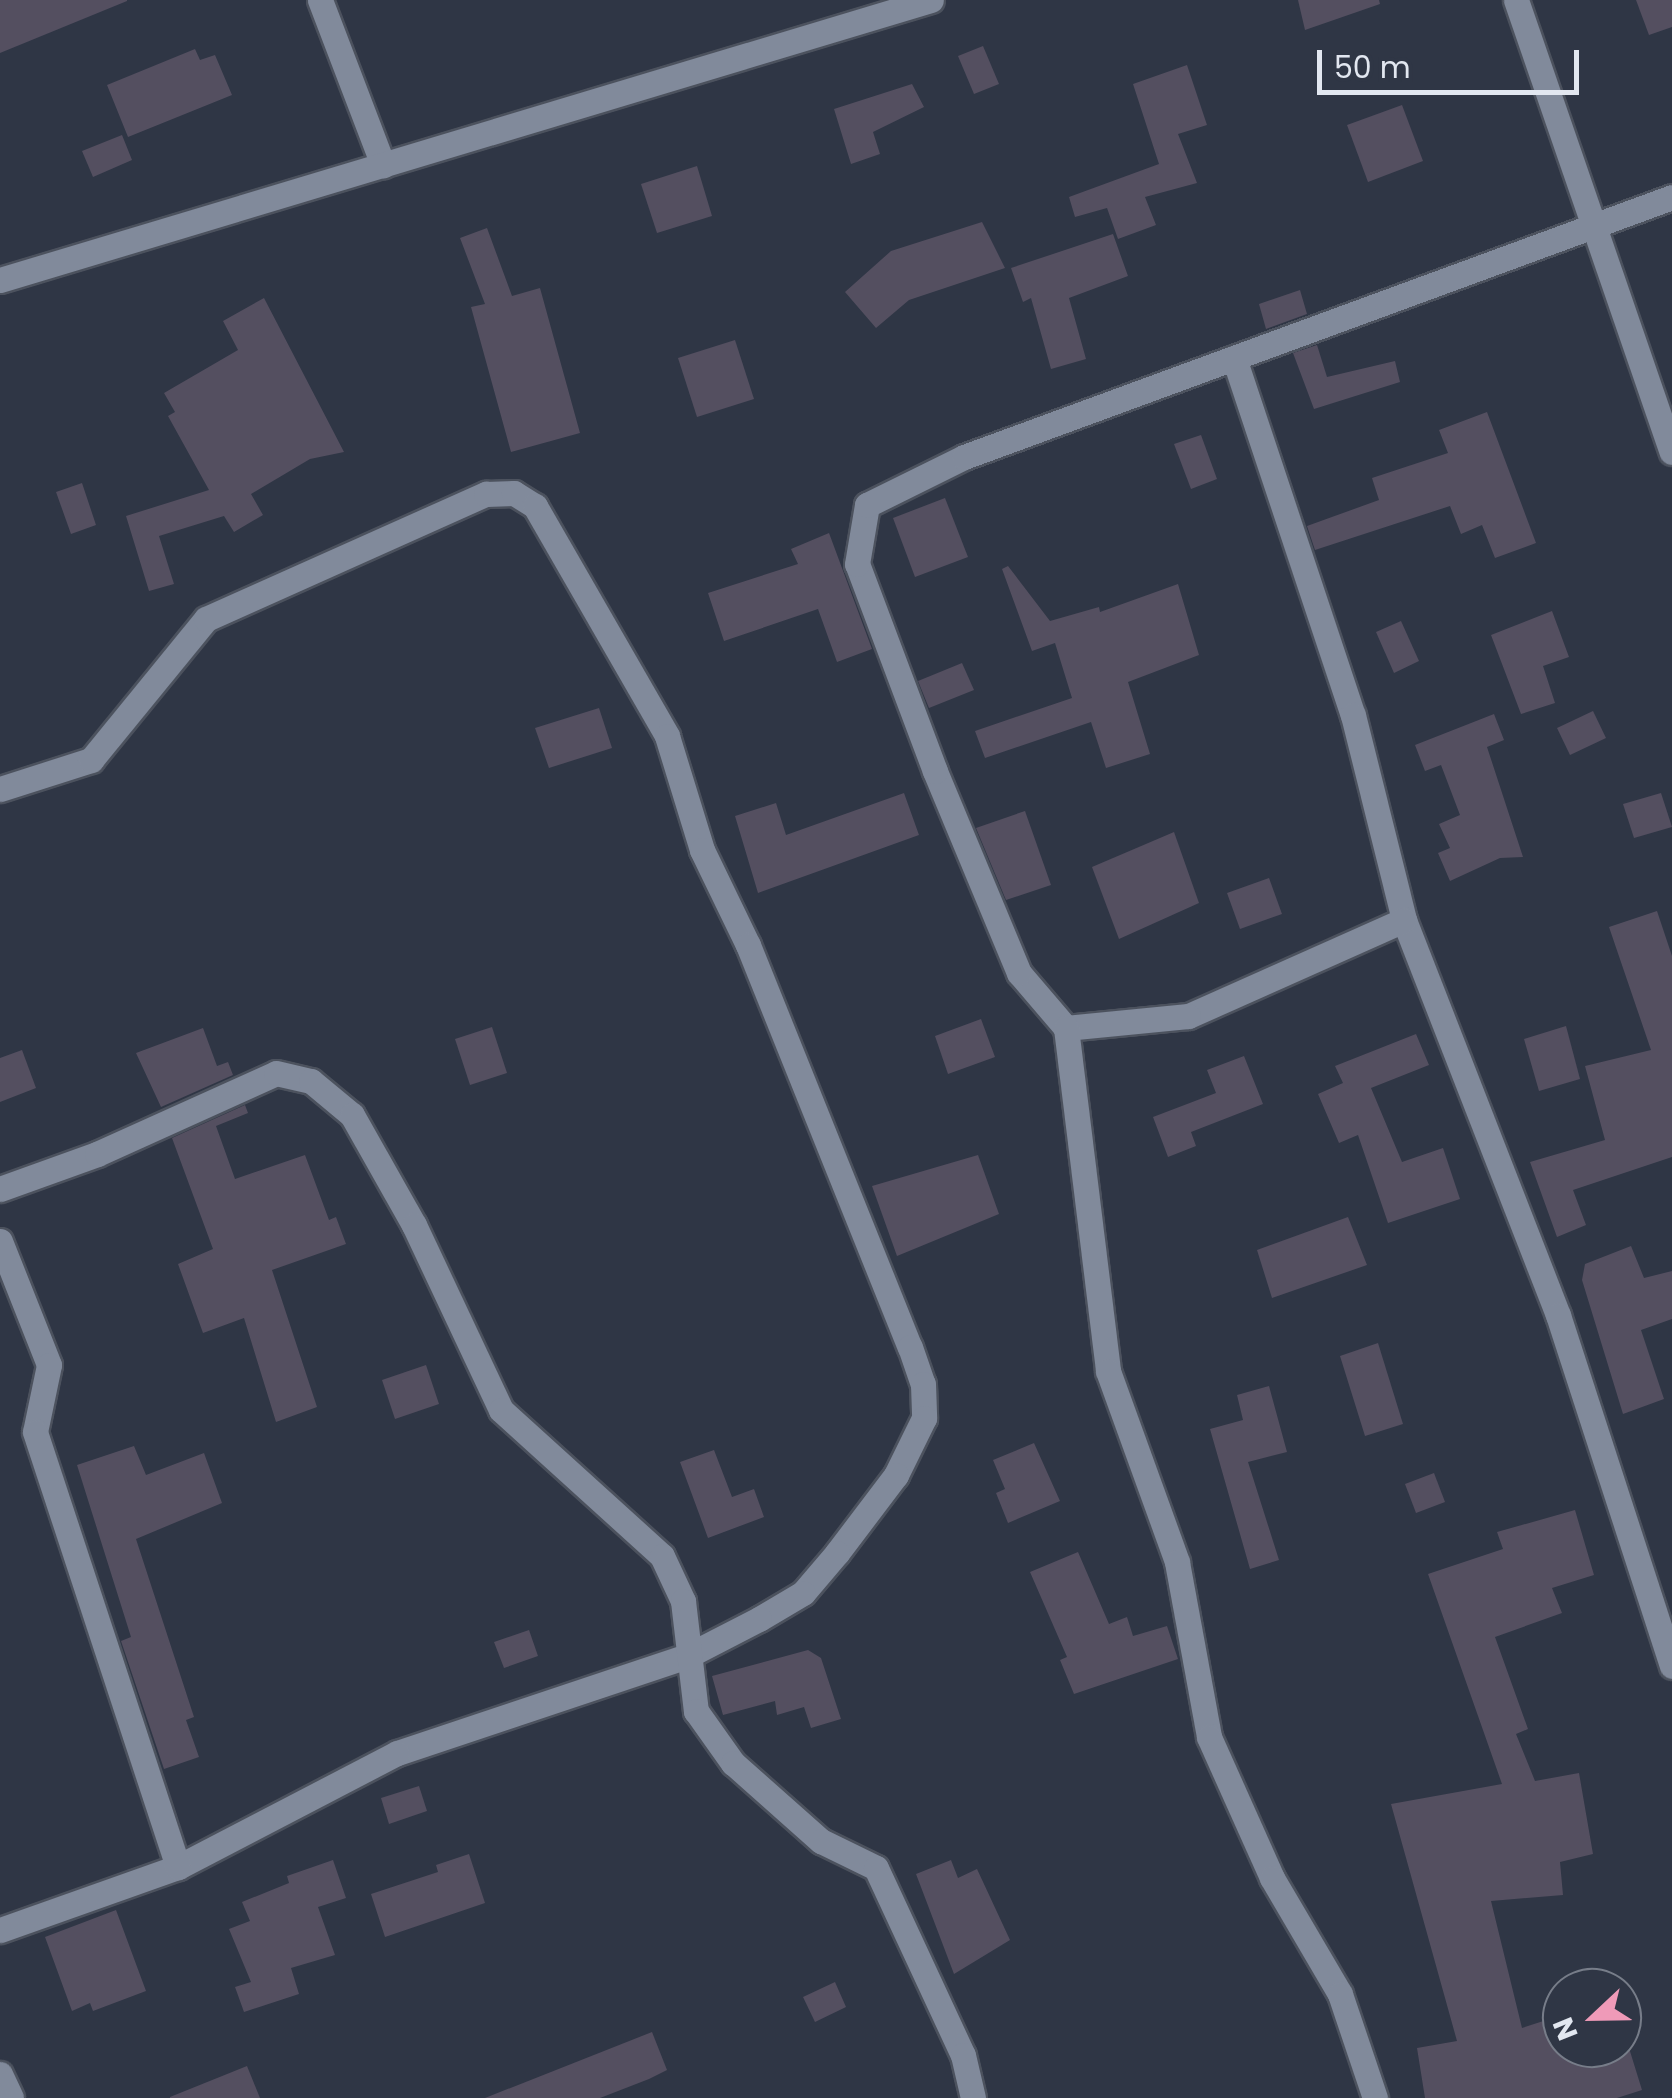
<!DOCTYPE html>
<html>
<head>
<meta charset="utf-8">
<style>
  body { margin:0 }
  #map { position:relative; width:1672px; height:2098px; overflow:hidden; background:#2f3645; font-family:Poppins,sans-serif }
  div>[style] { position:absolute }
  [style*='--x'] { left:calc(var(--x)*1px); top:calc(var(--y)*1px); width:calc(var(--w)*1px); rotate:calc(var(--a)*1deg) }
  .building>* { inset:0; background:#544f60 }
  .roads { filter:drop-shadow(2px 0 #4c525e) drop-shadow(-2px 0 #4c525e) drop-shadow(0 2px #4c525e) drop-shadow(0 -2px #4c525e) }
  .street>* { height:25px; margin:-12.5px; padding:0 12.5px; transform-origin:12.5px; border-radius:12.5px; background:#818a9b }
  .secondary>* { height:25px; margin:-12.5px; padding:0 12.5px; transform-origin:12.5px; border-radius:12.5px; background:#818a9b }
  span { translate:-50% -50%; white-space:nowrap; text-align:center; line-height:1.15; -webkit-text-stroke:10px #2f3645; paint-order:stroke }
  .north { position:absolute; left:1542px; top:1968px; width:100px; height:100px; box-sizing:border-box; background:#2f3645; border:2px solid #777d89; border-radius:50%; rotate:248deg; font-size:28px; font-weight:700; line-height:40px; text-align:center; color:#e2e7f0 }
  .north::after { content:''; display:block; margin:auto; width:35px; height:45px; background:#ef9ab8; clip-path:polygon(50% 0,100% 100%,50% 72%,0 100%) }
  .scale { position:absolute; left:1317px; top:50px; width:262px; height:45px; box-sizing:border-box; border:5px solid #e2e7f0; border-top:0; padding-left:12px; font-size:30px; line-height:35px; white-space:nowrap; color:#e2e7f0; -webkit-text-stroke:8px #2f3645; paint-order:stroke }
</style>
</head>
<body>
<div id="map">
  <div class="building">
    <div style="clip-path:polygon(0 0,127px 0,127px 1px,0 53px)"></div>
    <div style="clip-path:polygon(1298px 0,1379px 0,1380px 4px,1305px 30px)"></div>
    <div style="clip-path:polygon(1636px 0,1672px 0,1672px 27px,1649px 35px)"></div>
    <div style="clip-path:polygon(983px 46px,999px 84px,974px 94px,958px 56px)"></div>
    <div style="clip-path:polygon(195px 49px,200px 60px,215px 55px,232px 95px,128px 137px,107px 85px)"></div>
    <div style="clip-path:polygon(1187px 65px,1207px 125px,1178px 134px,1197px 183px,1145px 197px,1156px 225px,1118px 239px,1107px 208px,1075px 217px,1069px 197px,1159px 164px,1133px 84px)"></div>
    <div style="clip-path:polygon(912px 84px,924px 107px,873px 132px,880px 154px,851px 164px,834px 109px)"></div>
    <div style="clip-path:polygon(1402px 105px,1423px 161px,1368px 182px,1347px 125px)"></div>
    <div style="clip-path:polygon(122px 135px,132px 160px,93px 177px,82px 151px)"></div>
    <div style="clip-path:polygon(697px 166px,712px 216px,657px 233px,641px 184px)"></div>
    <div style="clip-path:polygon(982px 222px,1005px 268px,909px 300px,876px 328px,845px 292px,891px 251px)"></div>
    <div style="clip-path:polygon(487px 228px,512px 296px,540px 288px,580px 433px,511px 452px,471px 307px,485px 304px,460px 238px)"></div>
    <div style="clip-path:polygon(1113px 234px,1128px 276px,1069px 298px,1086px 359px,1051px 369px,1031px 298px,1023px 302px,1011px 268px)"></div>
    <div style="clip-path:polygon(1300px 290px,1307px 314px,1266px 329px,1259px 304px)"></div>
    <div style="clip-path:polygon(264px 298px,344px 452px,310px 459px,251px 494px,263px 515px,234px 532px,224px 516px,159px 536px,174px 584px,149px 591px,126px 516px,209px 490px,168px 416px,175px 412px,164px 393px,238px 350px,223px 321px)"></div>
    <div style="clip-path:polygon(735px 340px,754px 399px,697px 417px,678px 358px)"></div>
    <div style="clip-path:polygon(1317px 345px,1327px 377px,1395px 361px,1400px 382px,1314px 409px,1293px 353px)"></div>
    <div style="clip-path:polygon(1487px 412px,1536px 543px,1495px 558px,1482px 525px,1461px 534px,1450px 506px,1315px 550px,1307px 526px,1379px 500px,1372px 478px,1448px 453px,1439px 430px)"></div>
    <div style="clip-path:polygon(1201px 435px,1217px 479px,1191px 489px,1174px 444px)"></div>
    <div style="clip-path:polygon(82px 483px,96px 525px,71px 534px,56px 492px)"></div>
    <div style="clip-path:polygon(945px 498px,968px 557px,915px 577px,893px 518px)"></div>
    <div style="clip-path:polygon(829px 533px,872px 649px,837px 662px,818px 609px,724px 641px,708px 593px,798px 564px,791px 549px)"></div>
    <div style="clip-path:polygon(1008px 566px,1050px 621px,1099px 607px,1100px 612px,1178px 584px,1199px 655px,1128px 682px,1150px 754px,1106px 768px,1091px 722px,985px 758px,975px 731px,1072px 698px,1055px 643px,1032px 651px,1002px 569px)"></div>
    <div style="clip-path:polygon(1552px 611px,1569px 657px,1543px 666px,1555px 703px,1521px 714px,1491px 635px)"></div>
    <div style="clip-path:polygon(1401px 621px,1419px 661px,1394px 673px,1376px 632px)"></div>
    <div style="clip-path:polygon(962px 663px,974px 690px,929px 708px,918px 681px)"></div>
    <div style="clip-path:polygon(599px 708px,612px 748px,549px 768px,535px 728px)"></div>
    <div style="clip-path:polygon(1593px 711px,1606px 738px,1570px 755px,1557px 728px)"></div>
    <div style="clip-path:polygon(1494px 714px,1504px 740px,1487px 747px,1523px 857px,1500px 858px,1450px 881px,1438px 853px,1450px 848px,1439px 824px,1460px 815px,1441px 765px,1425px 771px,1415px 745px)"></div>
    <div style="clip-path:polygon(904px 793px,919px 835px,758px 893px,735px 816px,776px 803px,786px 835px)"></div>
    <div style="clip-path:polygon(1661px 793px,1672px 827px,1634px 838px,1623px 804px)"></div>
    <div style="clip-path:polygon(1025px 811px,1051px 885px,1006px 900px,976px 828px)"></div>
    <div style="clip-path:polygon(1174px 832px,1199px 903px,1119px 939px,1092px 867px)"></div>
    <div style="clip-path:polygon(1269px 878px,1282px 914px,1240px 929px,1227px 893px)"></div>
    <div style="clip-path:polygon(1657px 911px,1672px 956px,1672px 1157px,1573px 1190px,1586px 1225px,1557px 1237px,1530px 1162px,1605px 1140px,1585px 1066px,1651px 1050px,1609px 927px)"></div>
    <div style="clip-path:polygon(981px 1019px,995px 1057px,948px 1074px,935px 1036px)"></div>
    <div style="clip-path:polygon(1566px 1026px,1580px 1079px,1539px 1091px,1524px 1039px)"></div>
    <div style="clip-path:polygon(492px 1027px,507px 1073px,470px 1085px,455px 1039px)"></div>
    <div style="clip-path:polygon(203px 1028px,217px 1066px,228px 1062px,233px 1075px,161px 1107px,136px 1053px)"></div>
    <div style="clip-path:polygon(1416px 1034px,1429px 1065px,1371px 1088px,1402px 1162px,1443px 1148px,1460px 1199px,1388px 1223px,1358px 1135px,1339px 1143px,1318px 1094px,1343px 1083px,1335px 1066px)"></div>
    <div style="clip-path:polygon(22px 1050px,36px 1088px,0 1102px,0 1058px)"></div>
    <div style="clip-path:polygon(1244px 1056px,1263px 1104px,1191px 1132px,1196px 1146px,1168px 1157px,1153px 1117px,1216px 1093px,1207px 1070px)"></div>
    <div style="clip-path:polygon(245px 1105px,248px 1113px,216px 1126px,235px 1179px,305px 1155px,329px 1220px,336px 1217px,346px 1244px,272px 1270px,317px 1407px,276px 1422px,244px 1318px,203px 1333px,178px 1264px,213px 1249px,172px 1138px)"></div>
    <div style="clip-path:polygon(978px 1155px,999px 1214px,897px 1256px,872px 1186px)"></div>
    <div style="clip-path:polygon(1348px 1217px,1367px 1265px,1272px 1298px,1257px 1250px)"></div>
    <div style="clip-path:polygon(1631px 1246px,1644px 1278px,1672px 1271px,1672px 1319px,1641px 1330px,1664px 1399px,1623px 1414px,1582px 1280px,1585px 1264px)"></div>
    <div style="clip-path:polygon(1378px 1343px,1403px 1424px,1365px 1436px,1340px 1356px)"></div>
    <div style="clip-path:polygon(426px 1365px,439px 1404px,395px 1419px,382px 1380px)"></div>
    <div style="clip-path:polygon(1269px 1386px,1287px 1452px,1248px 1462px,1279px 1560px,1250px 1569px,1210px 1429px,1243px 1420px,1237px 1395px)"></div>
    <div style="clip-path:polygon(1034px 1443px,1060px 1501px,1008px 1523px,996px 1493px,1005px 1489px,993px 1460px)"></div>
    <div style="clip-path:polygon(134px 1446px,146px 1475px,204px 1453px,222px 1503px,136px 1539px,194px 1717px,186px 1720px,199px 1757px,164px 1769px,121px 1641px,131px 1637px,77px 1465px)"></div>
    <div style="clip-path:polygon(714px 1450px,732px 1497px,754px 1489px,764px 1517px,708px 1538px,680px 1462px)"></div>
    <div style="clip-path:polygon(1434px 1473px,1445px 1502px,1416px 1513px,1405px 1484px)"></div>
    <div style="clip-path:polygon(1575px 1510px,1594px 1575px,1552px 1588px,1562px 1613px,1495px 1637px,1528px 1729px,1516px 1734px,1535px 1781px,1579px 1773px,1593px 1854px,1560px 1862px,1563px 1895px,1491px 1901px,1522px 2028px,1562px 2015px,1562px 2048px,1629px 2048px,1642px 2090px,1617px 2098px,1425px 2098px,1417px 2048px,1457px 2041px,1391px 1804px,1502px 1784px,1428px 1574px,1503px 1549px,1497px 1532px)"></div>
    <div style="clip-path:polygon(1078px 1552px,1109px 1624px,1127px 1617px,1133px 1636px,1167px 1626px,1178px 1659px,1074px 1694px,1060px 1660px,1067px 1657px,1030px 1572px)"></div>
    <div style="clip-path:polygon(529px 1630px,538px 1656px,504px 1668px,494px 1642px)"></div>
    <div style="clip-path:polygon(808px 1650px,821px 1658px,841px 1719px,811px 1728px,804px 1707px,777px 1715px,775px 1701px,723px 1715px,712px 1676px)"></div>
    <div style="clip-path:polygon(419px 1786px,427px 1811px,389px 1824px,381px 1798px)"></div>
    <div style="clip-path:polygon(469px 1854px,485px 1903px,385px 1937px,371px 1894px,438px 1872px,436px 1865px)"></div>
    <div style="clip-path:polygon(333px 1860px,346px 1898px,318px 1907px,335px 1955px,291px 1968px,299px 1994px,244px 2012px,235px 1987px,251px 1982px,229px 1929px,250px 1921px,242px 1902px,289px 1883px,287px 1876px)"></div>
    <div style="clip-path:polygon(951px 1860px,958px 1878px,977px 1869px,1010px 1940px,954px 1974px,916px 1874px)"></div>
    <div style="clip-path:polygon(116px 1910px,146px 1991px,93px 2011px,90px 2003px,72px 2011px,45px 1937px)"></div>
    <div style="clip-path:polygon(835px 1982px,846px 2007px,815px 2022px,803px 1997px)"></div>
    <div style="clip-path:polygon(652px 2032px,667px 2070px,649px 2079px,600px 2098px,485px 2098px)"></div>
    <div style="clip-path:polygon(247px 2066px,260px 2098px,170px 2098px,170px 2097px)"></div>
  </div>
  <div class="roads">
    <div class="street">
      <div style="--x:320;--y:0;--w:177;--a:69.1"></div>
      <div style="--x:1516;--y:0;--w:478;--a:71"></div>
      <div style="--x:1234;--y:358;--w:376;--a:71.6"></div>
      <div style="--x:1353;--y:715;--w:211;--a:76"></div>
      <div style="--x:1404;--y:920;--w:424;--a:68.7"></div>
      <div style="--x:1558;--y:1315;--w:369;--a:72"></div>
      <div style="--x:0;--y:789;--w:96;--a:-17.7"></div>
      <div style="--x:91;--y:760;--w:182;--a:-50.8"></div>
      <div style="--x:206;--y:619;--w:307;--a:-24.1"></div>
      <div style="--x:486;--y:494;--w:28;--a:-2"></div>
      <div style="--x:514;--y:493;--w:25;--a:32"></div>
      <div style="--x:535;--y:506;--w:265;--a:60.1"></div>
      <div style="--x:667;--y:736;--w:119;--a:72.9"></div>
      <div style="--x:702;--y:850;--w:106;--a:64.2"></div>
      <div style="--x:748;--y:945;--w:433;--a:68.1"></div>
      <div style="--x:910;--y:1347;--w:39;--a:71"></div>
      <div style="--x:923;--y:1384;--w:34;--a:88"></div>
      <div style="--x:924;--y:1418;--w:64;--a:116.2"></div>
      <div style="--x:896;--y:1475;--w:98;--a:127.1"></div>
      <div style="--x:837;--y:1553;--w:52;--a:130.4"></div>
      <div style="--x:803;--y:1593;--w:51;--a:149.4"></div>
      <div style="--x:759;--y:1619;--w:81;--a:152.8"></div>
      <div style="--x:687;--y:1656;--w:306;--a:161.5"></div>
      <div style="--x:397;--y:1753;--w:247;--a:152.5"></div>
      <div style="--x:178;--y:1867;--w:189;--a:160.5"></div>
      <div style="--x:1404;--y:920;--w:236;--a:156"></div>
      <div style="--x:1188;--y:1016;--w:123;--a:174.4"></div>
      <div style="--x:1066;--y:1028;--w:72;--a:-130.5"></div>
      <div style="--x:1019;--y:973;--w:219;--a:-112.6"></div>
      <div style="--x:935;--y:771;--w:221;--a:-110.6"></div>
      <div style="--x:857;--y:564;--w:60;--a:-80.4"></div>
      <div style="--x:867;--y:505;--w:108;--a:-26.3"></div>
      <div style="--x:964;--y:457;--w:754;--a:-20.16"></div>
      <div style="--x:1066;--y:1028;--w:346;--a:83"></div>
      <div style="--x:1108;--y:1371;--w:203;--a:70.1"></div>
      <div style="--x:1177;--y:1562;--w:178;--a:79.6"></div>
      <div style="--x:1209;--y:1737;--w:154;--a:65.9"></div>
      <div style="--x:1272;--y:1878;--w:134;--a:59.6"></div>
      <div style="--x:1340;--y:1994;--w:110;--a:71.4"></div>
      <div style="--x:0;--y:1189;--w:103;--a:-19.8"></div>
      <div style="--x:97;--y:1154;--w:196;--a:-24.3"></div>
      <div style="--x:276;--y:1073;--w:36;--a:13"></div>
      <div style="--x:311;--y:1081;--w:53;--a:39.7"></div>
      <div style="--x:352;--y:1115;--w:126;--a:60.6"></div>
      <div style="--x:414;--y:1225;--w:204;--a:64.8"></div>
      <div style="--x:501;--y:1410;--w:217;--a:42.2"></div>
      <div style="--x:662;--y:1556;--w:50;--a:65"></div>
      <div style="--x:683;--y:1601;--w:111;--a:83.3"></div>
      <div style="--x:696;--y:1711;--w:64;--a:54.6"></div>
      <div style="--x:733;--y:1763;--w:118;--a:41.6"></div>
      <div style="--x:821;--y:1841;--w:61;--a:26.1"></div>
      <div style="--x:876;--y:1868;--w:206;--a:65.1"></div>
      <div style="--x:963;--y:2055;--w:44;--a:76.9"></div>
      <div style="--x:0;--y:1241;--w:133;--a:68.4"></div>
      <div style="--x:49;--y:1365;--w:68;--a:101.8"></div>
      <div style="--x:35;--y:1432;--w:458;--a:71.8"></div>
      <div style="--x:0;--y:2074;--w:26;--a:65"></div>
    </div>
    <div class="secondary">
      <div style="--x:0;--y:280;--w:972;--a:-16.74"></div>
    </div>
  </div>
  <div class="north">N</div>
  <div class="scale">50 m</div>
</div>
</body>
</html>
